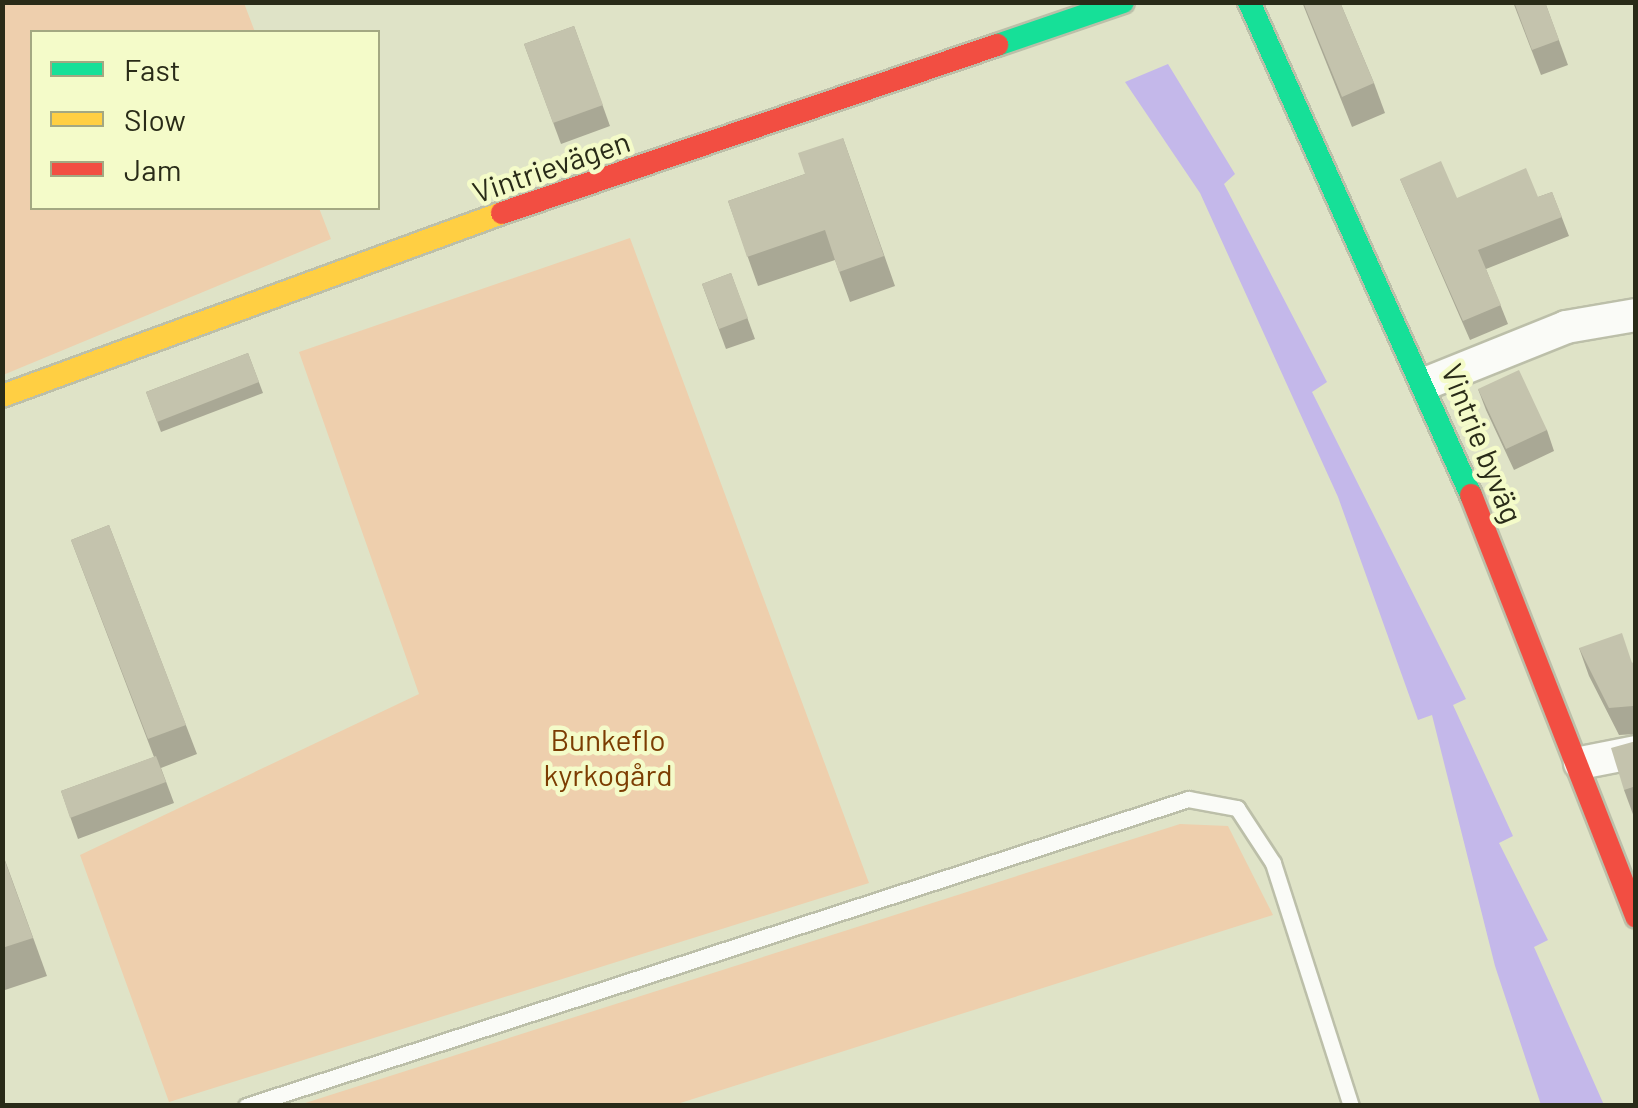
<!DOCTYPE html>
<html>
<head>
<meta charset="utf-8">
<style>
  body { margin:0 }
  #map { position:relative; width:1638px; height:1108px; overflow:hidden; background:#dfe3c7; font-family:Barlow,sans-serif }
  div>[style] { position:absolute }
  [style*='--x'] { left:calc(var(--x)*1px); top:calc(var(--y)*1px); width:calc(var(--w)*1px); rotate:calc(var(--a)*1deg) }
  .green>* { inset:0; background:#eecfad }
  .water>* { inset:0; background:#c4b8ea }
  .roads { filter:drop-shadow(2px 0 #bcbfa9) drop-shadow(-2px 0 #bcbfa9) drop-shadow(0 2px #bcbfa9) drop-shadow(0 -2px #bcbfa9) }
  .lane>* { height:15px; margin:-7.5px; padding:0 7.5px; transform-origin:7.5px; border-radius:7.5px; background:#fafbf7 }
  .street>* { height:32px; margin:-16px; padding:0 16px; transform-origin:16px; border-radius:16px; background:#fafbf7 }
  .fast>* { height:22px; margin:-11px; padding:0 11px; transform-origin:11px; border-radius:11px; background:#16e098 }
  .slow>* { height:22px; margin:-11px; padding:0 11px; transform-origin:11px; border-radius:11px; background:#ffcf43 }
  .jam>* { height:22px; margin:-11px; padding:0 11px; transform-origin:11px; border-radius:11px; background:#f24e42 }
  .wall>* { inset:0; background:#a9a895 }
  .building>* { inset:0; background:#c4c3ad }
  span { translate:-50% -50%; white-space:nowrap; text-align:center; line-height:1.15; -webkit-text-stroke:9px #f4fbc9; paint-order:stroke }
  .street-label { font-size:30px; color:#292b18 }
  .park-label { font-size:30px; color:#7c3d02 }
  .frame { position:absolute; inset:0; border:5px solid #292b18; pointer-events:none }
  .legend { position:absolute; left:30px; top:30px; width:350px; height:180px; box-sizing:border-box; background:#f4fbc9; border:2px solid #a3a882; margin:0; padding:12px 18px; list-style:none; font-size:30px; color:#292b18 }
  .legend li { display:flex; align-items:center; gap:20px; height:50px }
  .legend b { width:50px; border:2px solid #a3a882 }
</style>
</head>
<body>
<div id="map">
  <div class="green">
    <div style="clip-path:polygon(3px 3px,244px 3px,255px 32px,32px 32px,32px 208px,319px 208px,331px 239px,3px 375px)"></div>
    <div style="clip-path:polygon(630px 238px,869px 883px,169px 1102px,80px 855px,419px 694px,299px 352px)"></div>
    <div style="clip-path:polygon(1180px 824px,1228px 826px,1273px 915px,674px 1105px,299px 1105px)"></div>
  </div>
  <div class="water">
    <div style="clip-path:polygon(1168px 64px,1235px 174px,1224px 184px,1327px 382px,1312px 392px,1466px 699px,1453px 705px,1513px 836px,1499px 843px,1548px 940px,1534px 947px,1604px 1105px,1541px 1105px,1495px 966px,1432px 715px,1418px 720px,1338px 497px,1200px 193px,1125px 82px)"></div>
  </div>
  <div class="roads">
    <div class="lane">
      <div style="--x:246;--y:1106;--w:991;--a:-18.05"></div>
      <div style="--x:1188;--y:799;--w:50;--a:10.4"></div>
      <div style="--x:1237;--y:808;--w:66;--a:56.8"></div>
      <div style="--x:1273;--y:863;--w:255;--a:72.2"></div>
    </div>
    <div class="street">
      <div style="--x:1427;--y:383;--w:150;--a:-21.9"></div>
      <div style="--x:1566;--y:327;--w:71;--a:-9.7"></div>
      <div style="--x:1580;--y:763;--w:57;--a:-11.1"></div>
    </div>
    <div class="fast">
      <div style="--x:1249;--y:2;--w:541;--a:65.76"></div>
      <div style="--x:997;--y:45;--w:133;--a:-18.8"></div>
    </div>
    <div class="slow">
      <div style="--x:2;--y:396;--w:532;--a:-20.1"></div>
    </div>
    <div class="jam">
      <div style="--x:502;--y:213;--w:523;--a:-18.75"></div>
      <div style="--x:1471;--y:495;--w:453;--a:68.6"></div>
    </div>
  </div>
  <div class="wall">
    <div style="clip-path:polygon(1302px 2px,1340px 2px,1374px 83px,1385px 113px,1352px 127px)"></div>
    <div style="clip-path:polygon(1513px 2px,1545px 2px,1568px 65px,1541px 75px)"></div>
    <div style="clip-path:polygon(574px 26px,610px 126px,561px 144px,524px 44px)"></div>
    <div style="clip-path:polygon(843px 138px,895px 286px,850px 302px,835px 260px,758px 286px,728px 201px,805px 174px)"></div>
    <div style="clip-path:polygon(1400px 179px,1457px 198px,1538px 197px,1552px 192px,1569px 236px,1486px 269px,1508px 324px,1470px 340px)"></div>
    <div style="clip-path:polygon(731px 273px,755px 339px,726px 349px,702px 284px)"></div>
    <div style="clip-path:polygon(248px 353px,263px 393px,161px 432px,146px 392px)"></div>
    <div style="clip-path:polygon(1478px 389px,1547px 430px,1554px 451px,1514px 470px,1486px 410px)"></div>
    <div style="clip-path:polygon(109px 525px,197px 754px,161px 768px,174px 803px,78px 839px,61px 791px,154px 757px,71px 540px)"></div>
    <div style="clip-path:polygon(1579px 648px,1632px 663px,1636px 662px,1636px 734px,1619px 735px,1589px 676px)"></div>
    <div style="clip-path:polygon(1636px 741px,1636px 817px,1634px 817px,1624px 790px)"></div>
    <div style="clip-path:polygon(2px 852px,47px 976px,2px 991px)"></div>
  </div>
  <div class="building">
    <div style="clip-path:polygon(1303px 2px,1340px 2px,1374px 83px,1342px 97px)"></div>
    <div style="clip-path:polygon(1514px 2px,1545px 2px,1559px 40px,1532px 50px)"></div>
    <div style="clip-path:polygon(574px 26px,603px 105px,553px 123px,524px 44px)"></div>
    <div style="clip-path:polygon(843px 138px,884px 256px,839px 272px,825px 230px,747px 257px,728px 201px,805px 174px,798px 153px)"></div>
    <div style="clip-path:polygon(1441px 161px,1457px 198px,1526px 168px,1538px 197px,1552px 192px,1562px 217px,1478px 250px,1501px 305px,1463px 321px,1400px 179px)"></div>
    <div style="clip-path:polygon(731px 273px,748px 318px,719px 329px,702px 284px)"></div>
    <div style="clip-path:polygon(248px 353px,259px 382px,157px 422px,146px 392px)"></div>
    <div style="clip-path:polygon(1519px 370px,1547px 430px,1506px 449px,1478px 389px)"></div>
    <div style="clip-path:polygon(109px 525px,186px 725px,148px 739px,71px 540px)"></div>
    <div style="clip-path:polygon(1622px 633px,1632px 663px,1636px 662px,1636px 709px,1633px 706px,1609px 708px,1579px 648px)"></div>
    <div style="clip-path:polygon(1636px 741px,1636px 786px,1624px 790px,1611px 748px)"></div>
    <div style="clip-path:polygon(156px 756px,166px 782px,70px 818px,61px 791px)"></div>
    <div style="clip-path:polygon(2px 853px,33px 938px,2px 948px)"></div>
  </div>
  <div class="street-label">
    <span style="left:551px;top:166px;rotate:-19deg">Vintrievägen</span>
    <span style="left:1483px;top:443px;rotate:68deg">Vintrie byväg</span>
  </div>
  <div class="park-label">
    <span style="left:608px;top:756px">Bunkeflo<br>kyrkogård</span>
  </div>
  <div class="frame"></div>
  <ul class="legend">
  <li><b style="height:12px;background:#16e098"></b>Fast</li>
  <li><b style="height:12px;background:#ffcf43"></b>Slow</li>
  <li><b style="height:12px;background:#f24e42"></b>Jam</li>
  </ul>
</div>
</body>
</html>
